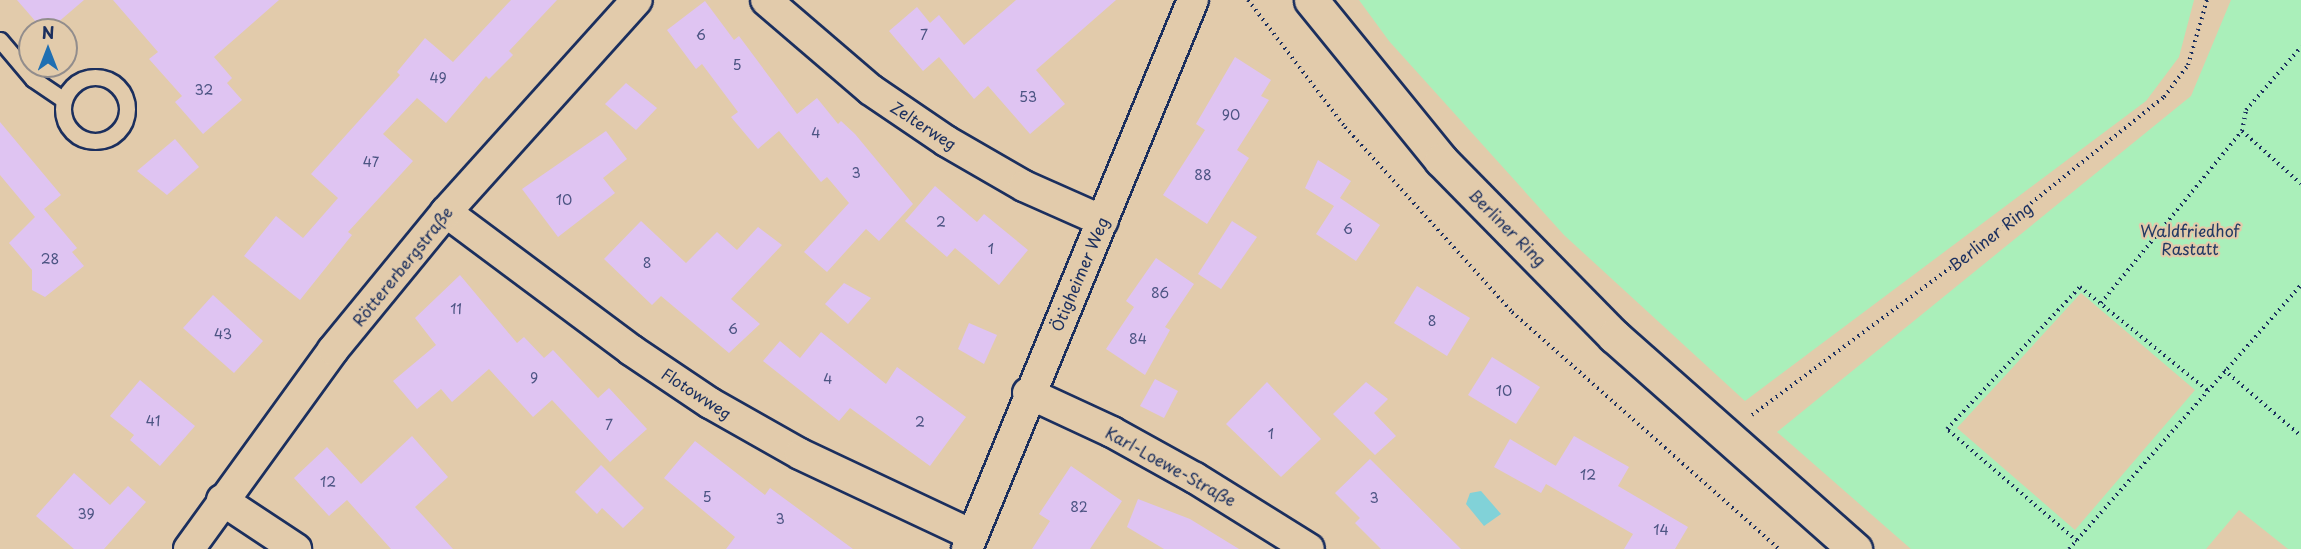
<!DOCTYPE html>
<html>
<head>
<meta charset="utf-8">
<style>
  body { margin:0 }
  #map { position:relative; width:2301px; height:549px; overflow:hidden; background:#e2cbab; font-family:"Playpen Sans",sans-serif }
  div>[style] { position:absolute }
  [style*='--x'] { left:calc(var(--x)*1px); top:calc(var(--y)*1px); width:calc(var(--w)*1px); rotate:calc(var(--a)*1deg) }
  .green>* { inset:0; background:#aaefba }
  .water>* { inset:0; background:#81d2d8 }
  .building>* { inset:0; background:#dfc4f2 }
  .path>* { height:4px; margin-top:-2px; transform-origin:0; background:repeating-linear-gradient(90deg,#1b2f5e 0 1.5px,transparent 0 6px) }
  .roads { filter:drop-shadow(2px 0 #1b2f5e) drop-shadow(-2px 0 #1b2f5e) drop-shadow(0 2px #1b2f5e) drop-shadow(0 -2px #1b2f5e) }
  .lane>* { height:15px; margin:-7.5px; padding:0 7.5px; transform-origin:7.5px; border-radius:7.5px; background:#e2cbab }
  .lane>.ring { margin:-7.5px; padding:0; box-sizing:content-box; background:none; border:15px solid #e2cbab; border-radius:50% }
  .street>* { height:30px; margin:-15px; padding:0 15px; transform-origin:15px; border-radius:15px; background:#e2cbab }
  .secondary>* { height:33px; margin:-16.5px; padding:0 16.5px; transform-origin:16.5px; border-radius:16.5px; background:#e2cbab }
  span { translate:-50% -50%; white-space:nowrap; text-align:center; line-height:1.15; -webkit-text-stroke:4.5px #e2cbab; paint-order:stroke }
  .number-label { font-size:14px; color:#4c5483 }
  .number-label span { -webkit-text-stroke-width:0 }
  .street-label { font-size:16px; color:#1b2f5e }
  .park-label { font-size:16px; color:#223963 }
  .north { position:absolute; left:18px; top:18px; width:60px; height:60px; box-sizing:border-box; background:#e2cbab; border:2px solid #928d8c; border-radius:50%; rotate:0deg; font-size:16px; font-weight:700; line-height:24px; text-align:center; color:#1b2f5e }
  .north::after { content:''; display:block; margin:auto; width:21px; height:27px; background:#1f6fb2; clip-path:polygon(50% 0,100% 100%,50% 72%,0 100%) }
</style>
</head>
<body>
<div id="map">
  <div class="green">
    <div style="clip-path:polygon(1359px 0,2194px 0,2179px 57px,2146px 101px,1745px 401px,1564px 235px,1389px 41px)"></div>
    <div style="clip-path:polygon(evenodd,2231px 0,2301px 0,2301px 549px,2288px 549px,2239px 510px,2206px 549px,1911px 549px,1777px 432px,2191px 96px,2231px 0,2081px 293px,2195px 390px,2075px 530px,1957px 428px,2081px 293px)"></div>
  </div>
  <div class="water">
    <div style="clip-path:polygon(1481px 491px,1501px 514px,1484px 526px,1466px 504px,1470px 493px)"></div>
  </div>
  <div class="building">
    <div style="clip-path:polygon(17px 0,84px 0,49px 30px,43px 30px)"></div>
    <div style="clip-path:polygon(113px 0,279px 0,214px 57px,232px 78px,227px 83px,242px 100px,203px 134px,175px 102px,182px 96px,149px 59px,158px 52px)"></div>
    <div style="clip-path:polygon(511px 0,557px 0,509px 51px,513px 55px,489px 79px,486px 76px,446px 123px,417px 98px,383px 134px,413px 161px,348px 232px,352px 235px,300px 300px,244px 256px,276px 216px,303px 238px,338px 198px,311px 174px,400px 75px,397px 72px,425px 38px,453px 62px)"></div>
    <div style="clip-path:polygon(1016px 0,1116px 0,1036px 70px,1065px 104px,1030px 134px,988px 86px,974px 99px,939px 57px,923px 71px,889px 31px,917px 7px,930px 23px,939px 15px,964px 45px)"></div>
    <div style="clip-path:polygon(705px 1px,734px 40px,739px 36px,797px 114px,817px 98px,838px 124px,841px 121px,855px 134px,913px 204px,879px 241px,866px 229px,827px 272px,804px 252px,849px 203px,827px 177px,821px 182px,779px 131px,758px 149px,731px 117px,738px 112px,702px 64px,696px 69px,667px 30px)"></div>
    <div style="clip-path:polygon(1235px 57px,1271px 80px,1261px 96px,1269px 100px,1237px 150px,1249px 158px,1207px 224px,1163px 195px,1205px 130px,1196px 124px)"></div>
    <div style="clip-path:polygon(626px 83px,657px 108px,636px 130px,605px 104px)"></div>
    <div style="clip-path:polygon(0 122px,61px 195px,44px 209px,77px 248px,72px 252px,84px 266px,45px 297px,32px 290px,32px 270px,9px 243px,35px 217px,0 175px)"></div>
    <div style="clip-path:polygon(606px 131px,627px 159px,603px 178px,615px 193px,558px 237px,522px 189px)"></div>
    <div style="clip-path:polygon(175px 139px,199px 167px,167px 195px,137px 171px)"></div>
    <div style="clip-path:polygon(1318px 160px,1351px 181px,1340px 198px,1380px 225px,1356px 261px,1316px 234px,1334px 206px,1305px 188px)"></div>
    <div style="clip-path:polygon(935px 186px,977px 222px,984px 214px,1028px 250px,999px 285px,955px 248px,947px 257px,905px 221px)"></div>
    <div style="clip-path:polygon(641px 221px,686px 263px,717px 232px,737px 250px,758px 227px,782px 245px,731px 299px,760px 324px,729px 353px,661px 296px,652px 305px,604px 259px)"></div>
    <div style="clip-path:polygon(1232px 221px,1257px 237px,1221px 289px,1198px 274px)"></div>
    <div style="clip-path:polygon(1156px 258px,1194px 284px,1165px 327px,1170px 330px,1145px 375px,1106px 349px,1134px 307px,1126px 301px)"></div>
    <div style="clip-path:polygon(460px 275px,517px 343px,524px 337px,544px 358px,553px 350px,598px 398px,609px 388px,647px 429px,610px 462px,552px 400px,533px 417px,489px 369px,452px 402px,441px 389px,417px 409px,393px 381px,436px 345px,415px 318px)"></div>
    <div style="clip-path:polygon(844px 283px,871px 298px,848px 324px,825px 304px)"></div>
    <div style="clip-path:polygon(1417px 286px,1470px 318px,1447px 356px,1394px 323px)"></div>
    <div style="clip-path:polygon(213px 295px,263px 341px,234px 373px,183px 328px)"></div>
    <div style="clip-path:polygon(969px 323px,997px 335px,984px 364px,958px 349px)"></div>
    <div style="clip-path:polygon(821px 332px,886px 384px,897px 367px,966px 417px,930px 466px,850px 408px,839px 421px,763px 361px,780px 341px,800px 358px)"></div>
    <div style="clip-path:polygon(1492px 357px,1540px 387px,1516px 424px,1468px 395px)"></div>
    <div style="clip-path:polygon(1155px 379px,1178px 391px,1164px 418px,1140px 406px)"></div>
    <div style="clip-path:polygon(140px 380px,195px 426px,160px 466px,130px 440px,134px 435px,110px 416px)"></div>
    <div style="clip-path:polygon(1267px 382px,1321px 439px,1281px 477px,1226px 424px)"></div>
    <div style="clip-path:polygon(1366px 382px,1388px 399px,1374px 413px,1396px 436px,1375px 455px,1333px 414px)"></div>
    <div style="clip-path:polygon(412px 436px,448px 477px,415px 507px,453px 549px,391px 549px,347px 500px,329px 516px,294px 478px,327px 447px,361px 484px)"></div>
    <div style="clip-path:polygon(1574px 436px,1629px 467px,1618px 486px,1688px 527px,1675px 549px,1624px 549px,1633px 534px,1546px 484px,1541px 493px,1494px 467px,1510px 439px,1556px 466px,1552px 472px)"></div>
    <div style="clip-path:polygon(695px 441px,765px 495px,770px 488px,853px 549px,726px 549px,735px 537px,664px 478px)"></div>
    <div style="clip-path:polygon(1370px 459px,1461px 549px,1381px 549px,1355px 523px,1360px 518px,1335px 493px)"></div>
    <div style="clip-path:polygon(601px 465px,644px 508px,623px 528px,602px 508px,597px 514px,575px 492px)"></div>
    <div style="clip-path:polygon(1071px 466px,1122px 501px,1090px 549px,1032px 549px,1050px 521px,1039px 514px)"></div>
    <div style="clip-path:polygon(74px 473px,110px 505px,128px 486px,146px 502px,104px 549px,74px 549px,36px 516px)"></div>
    <div style="clip-path:polygon(1138px 499px,1190px 519px,1239px 549px,1164px 549px,1127px 527px)"></div>
  </div>
  <div class="path">
    <div style="--x:1248;--y:0;--w:160;--a:52.6"></div>
    <div style="--x:1345;--y:127;--w:249;--a:47.9"></div>
    <div style="--x:1512;--y:312;--w:357;--a:41.6"></div>
    <div style="--x:2242;--y:131;--w:21;--a:-79"></div>
    <div style="--x:2246;--y:110;--w:84;--a:-48.9"></div>
    <div style="--x:2101;--y:303;--w:222;--a:-50.7"></div>
    <div style="--x:2242;--y:131;--w:79;--a:41.9"></div>
    <div style="--x:2224;--y:370;--w:101;--a:40.6"></div>
    <div style="--x:1752;--y:415;--w:248;--a:-36.6"></div>
    <div style="--x:1951;--y:267;--w:273;--a:-38.6"></div>
    <div style="--x:2164;--y:97;--w:40;--a:-53"></div>
    <div style="--x:2188;--y:65;--w:68;--a:-73.7"></div>
    <div style="--x:2077;--y:541;--w:172;--a:-139.3"></div>
    <div style="--x:1947;--y:429;--w:195;--a:-46.9"></div>
    <div style="--x:2080;--y:287;--w:164;--a:39"></div>
    <div style="--x:2069;--y:549;--w:351;--a:-48.7"></div>
  </div>
  <div class="roads">
    <div class="lane">
      <div style="--x:0;--y:40;--w:51;--a:49.8"></div>
      <div style="--x:33;--y:79;--w:37;--a:34"></div>
      <div class="ring" style="left:63px;top:77px;width:49px;height:49px"></div>
    </div>
    <div class="street">
      <div style="--x:766;--y:0;--w:138;--a:40.6"></div>
      <div style="--x:871;--y:90;--w:91;--a:34.2"></div>
      <div style="--x:946;--y:141;--w:90;--a:30"></div>
      <div style="--x:1024;--y:186;--w:86;--a:23.9"></div>
      <div style="--x:446;--y:212;--w:231;--a:36.7"></div>
      <div style="--x:631;--y:350;--w:95;--a:33.9"></div>
      <div style="--x:710;--y:403;--w:103;--a:29.5"></div>
      <div style="--x:800;--y:454;--w:190;--a:25.2"></div>
      <div style="--x:1028;--y:393;--w:93;--a:24.9"></div>
      <div style="--x:1112;--y:432;--w:95;--a:29"></div>
      <div style="--x:1195;--y:478;--w:134;--a:31.9"></div>
      <div style="--x:222;--y:500;--w:89;--a:33.5"></div>
      <div style="--x:189;--y:549;--w:246;--a:-54.1"></div>
      <div style="--x:333;--y:350;--w:178;--a:-50.7"></div>
      <div style="--x:446;--y:212;--w:285;--a:-48"></div>
      <div style="--x:967;--y:549;--w:594;--a:-67.63"></div>
    </div>
    <div class="secondary">
      <div style="--x:1311;--y:0;--w:206;--a:50.9"></div>
      <div style="--x:1441;--y:160;--w:247;--a:45.5"></div>
      <div style="--x:1614;--y:336;--w:322;--a:41.5"></div>
    </div>
  </div>
  <div class="number-label">
    <span style="left:701px;top:35px">6</span>
    <span style="left:924px;top:35px">7</span>
    <span style="left:737px;top:65px">5</span>
    <span style="left:438px;top:78px">49</span>
    <span style="left:204px;top:90px">32</span>
    <span style="left:1028px;top:97px">53</span>
    <span style="left:1231px;top:115px">90</span>
    <span style="left:816px;top:133px">4</span>
    <span style="left:371px;top:162px">47</span>
    <span style="left:856px;top:173px">3</span>
    <span style="left:1203px;top:175px">88</span>
    <span style="left:564px;top:200px">10</span>
    <span style="left:941px;top:222px">2</span>
    <span style="left:1348px;top:229px">6</span>
    <span style="left:991px;top:249px">1</span>
    <span style="left:50px;top:259px">28</span>
    <span style="left:647px;top:263px">8</span>
    <span style="left:1160px;top:293px">86</span>
    <span style="left:456px;top:309px">11</span>
    <span style="left:1432px;top:321px">8</span>
    <span style="left:733px;top:329px">6</span>
    <span style="left:223px;top:334px">43</span>
    <span style="left:1138px;top:339px">84</span>
    <span style="left:534px;top:378px">9</span>
    <span style="left:828px;top:379px">4</span>
    <span style="left:1504px;top:391px">10</span>
    <span style="left:153px;top:421px">41</span>
    <span style="left:920px;top:422px">2</span>
    <span style="left:609px;top:425px">7</span>
    <span style="left:1271px;top:434px">1</span>
    <span style="left:1588px;top:475px">12</span>
    <span style="left:328px;top:482px">12</span>
    <span style="left:707px;top:497px">5</span>
    <span style="left:1374px;top:498px">3</span>
    <span style="left:1079px;top:507px">82</span>
    <span style="left:86px;top:514px">39</span>
    <span style="left:780px;top:519px">3</span>
    <span style="left:1661px;top:530px">14</span>
  </div>
  <div class="street-label">
    <span style="left:924px;top:125px;rotate:33deg">Zelterweg</span>
    <span style="left:1508px;top:227px;rotate:45deg">Berliner Ring</span>
    <span style="left:1990px;top:236px;rotate:-38deg">Berliner Ring</span>
    <span style="left:402px;top:266px;rotate:-51deg">Röttererbergstraße</span>
    <span style="left:1079px;top:274px;rotate:-67deg">Ötigheimer Weg</span>
    <span style="left:697px;top:393px;rotate:33deg">Flotowweg</span>
    <span style="left:1171px;top:466px;rotate:29deg">Karl-Loewe-Straße</span>
  </div>
  <div class="park-label">
    <span style="left:2190px;top:239px">Waldfriedhof<br>Rastatt</span>
  </div>
  <div class="north">N</div>
</div>
</body>
</html>
